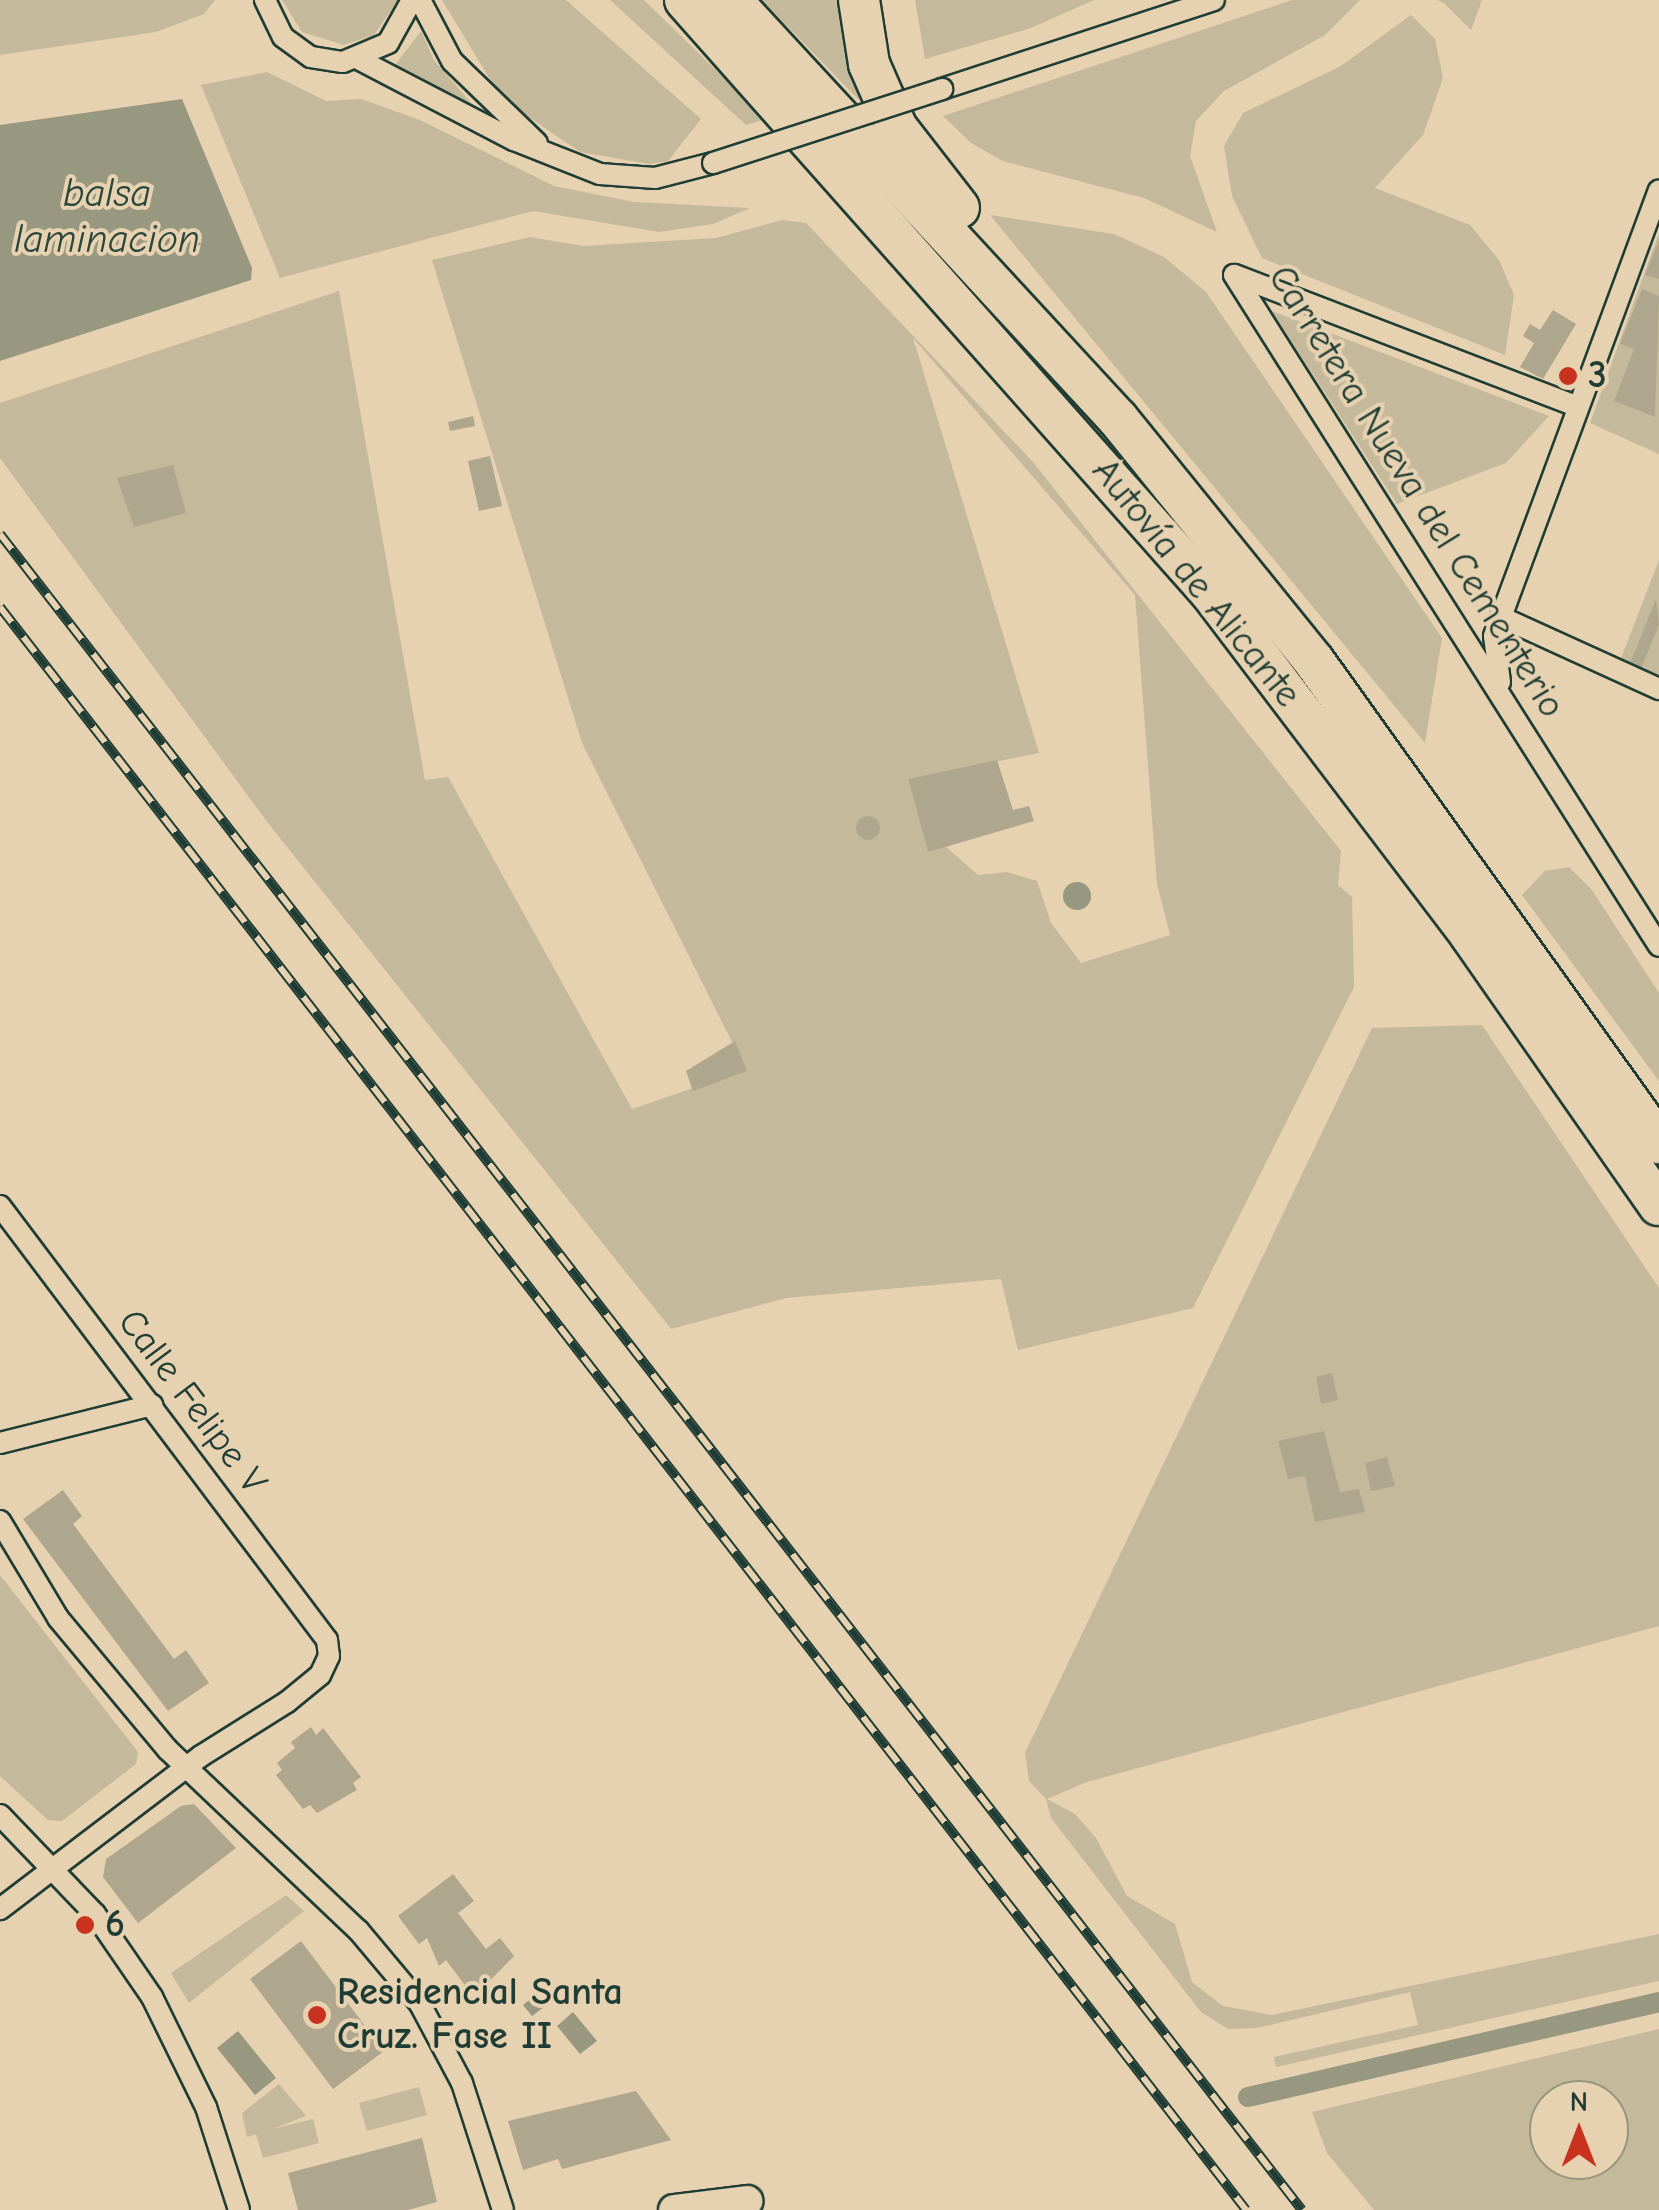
<!DOCTYPE html>
<html>
<head>
<meta charset="utf-8">
<style>
  body { margin:0 }
  #map { position:relative; width:1659px; height:2210px; overflow:hidden; background:#e6d1b0; font-family:"Comic Neue",sans-serif }
  div>[style] { position:absolute }
  [style*='--x'] { left:calc(var(--x)*1px); top:calc(var(--y)*1px); width:calc(var(--w)*1px); rotate:calc(var(--a)*1deg) }
  .green>* { inset:0; background:#c5b99b }
  .water>* { inset:0; background:#98977f }
  .round { border-radius:50% }
  .canal>* { height:20px; margin:-10px; padding:0 10px; transform-origin:10px; border-radius:10px; background:#98977f }
  .building>* { inset:0; background:#afa78d }
  .roads { filter:drop-shadow(2px 0 #1f3d34) drop-shadow(-2px 0 #1f3d34) drop-shadow(0 2px #1f3d34) drop-shadow(0 -2px #1f3d34) }
  .street>* { height:20px; margin:-10px; padding:0 10px; transform-origin:10px; border-radius:10px; background:#e6d1b0 }
  .secondary>* { height:30px; margin:-15px; padding:0 15px; transform-origin:15px; border-radius:15px; background:#e6d1b0 }
  .highway>* { height:40px; margin:-20px; padding:0 20px; transform-origin:20px; border-radius:20px; background:#e6d1b0 }
  .rail>* { height:10px; margin-top:-5px; transform-origin:0; background:repeating-linear-gradient(90deg,#e6d1b0 0 19px,#1f3d34 0 38px); box-sizing:border-box; border-block:2px solid #1f3d34 }
  .bridges { filter:drop-shadow(2px 0 #1f3d34) drop-shadow(-2px 0 #1f3d34) drop-shadow(0 2px #1f3d34) drop-shadow(0 -2px #1f3d34) }
  .street-bridge>* { height:20px; margin:-10px; padding:0 10px; transform-origin:10px; border-radius:10px; background:#e6d1b0 }
  .dots>* { width:28px; height:28px; translate:-50% -50%; box-sizing:border-box; border:5px solid #e6d1b0; border-radius:50% }
  span { translate:-50% -50%; white-space:nowrap; text-align:center; line-height:1.15; -webkit-text-stroke:8px #e6d1b0; paint-order:stroke }
  .poi-label { font-size:38px; color:#1f3d34; font-weight:700 }
  .left { translate:0 -50%; text-align:left }
  .street-label { font-size:38px; color:#1f3d34 }
  .water-label { font-size:40px; color:#2b463c; font-style:italic }
  .north { position:absolute; left:1529px; top:2080px; width:100px; height:100px; box-sizing:border-box; background:#e6d1b0; border:2px solid #96967e; border-radius:50%; rotate:0deg; font-size:28px; font-weight:700; line-height:40px; text-align:center; color:#1f3d34 }
  .north::after { content:''; display:block; margin:auto; width:35px; height:45px; background:#c8321e; clip-path:polygon(50% 0,100% 100%,50% 72%,0 100%) }
</style>
</head>
<body>
<div id="map">
  <div class="green">
    <div style="clip-path:polygon(0 0,215px 0,204px 14px,156px 32px,0 55px)"></div>
    <div style="clip-path:polygon(282px 0,398px 0,374px 35px,344px 45px,302px 32px)"></div>
    <div style="clip-path:polygon(442px 0,566px 0,701px 119px,668px 161px,649px 164px,580px 152px,502px 99px)"></div>
    <div style="clip-path:polygon(610px 0,644px 0,766px 119px,746px 125px)"></div>
    <div style="clip-path:polygon(762px 0,845px 0,867px 95px,858px 99px)"></div>
    <div style="clip-path:polygon(915px 0,1094px 0,1031px 28px,925px 59px)"></div>
    <div style="clip-path:polygon(1292px 0,1360px 0,1325px 35px,1224px 91px,1196px 121px,1190px 156px,1217px 232px,1144px 198px,1003px 161px,971px 143px,943px 116px)"></div>
    <div style="clip-path:polygon(1437px 0,1482px 0,1471px 30px,1444px 3px)"></div>
    <div style="clip-path:polygon(1411px 15px,1435px 39px,1443px 78px,1423px 135px,1375px 188px,1470px 225px,1499px 260px,1514px 295px,1505px 355px,1262px 258px,1232px 196px,1224px 146px,1243px 113px,1341px 66px)"></div>
    <div style="clip-path:polygon(421px 31px,434px 60px,485px 119px,395px 65px)"></div>
    <div style="clip-path:polygon(267px 72px,326px 101px,361px 99px,420px 120px,554px 186px,634px 202px,750px 208px,713px 224px,659px 232px,533px 211px,280px 278px,201px 85px)"></div>
    <div style="clip-path:polygon(990px 215px,1114px 234px,1164px 257px,1206px 292px,1442px 638px,1425px 743px)"></div>
    <div style="clip-path:polygon(evenodd,782px 220px,806px 223px,1033px 462px,1341px 851px,1338px 885px,1352px 897px,1354px 987px,1193px 1308px,1018px 1350px,1001px 1279px,786px 1298px,671px 1329px,268px 823px,0 458px,0 403px,339px 291px,425px 780px,448px 777px,632px 1109px,746px 1070px,582px 743px,432px 260px,530px 237px,583px 246px,716px 238px,782px 220px,913px 338px,1135px 595px,1157px 884px,1170px 935px,1081px 963px,1051px 923px,1037px 881px,1007px 872px,978px 875px,945px 846px,928px 852px,908px 779px,1039px 753px,913px 338px)"></div>
    <div style="clip-path:polygon(1659px 233px,1659px 454px,1590px 423px)"></div>
    <div style="clip-path:polygon(1272px 311px,1549px 416px,1506px 463px,1397px 504px)"></div>
    <div style="clip-path:polygon(1659px 560px,1659px 680px,1620px 661px)"></div>
    <div style="clip-path:polygon(1569px 867px,1592px 890px,1659px 993px,1659px 1081px,1522px 895px,1545px 871px)"></div>
    <div style="clip-path:polygon(1482px 1025px,1659px 1288px,1659px 1626px,1087px 1782px,1047px 1799px,1075px 1814px,1096px 1838px,1127px 1896px,1175px 1924px,1192px 1982px,1223px 2006px,1272px 2015px,1659px 1934px,1659px 1981px,1276px 2067px,1274px 2057px,1418px 2025px,1410px 1992px,1257px 2028px,1228px 2029px,1201px 2012px,1051px 1818px,1046px 1799px,1029px 1781px,1025px 1753px,1372px 1028px)"></div>
    <div style="clip-path:polygon(0 1575px,138px 1752px,136px 1764px,62px 1821px,48px 1820px,0 1776px)"></div>
    <div style="clip-path:polygon(286px 1895px,304px 1911px,189px 2003px,171px 1973px)"></div>
    <div style="clip-path:polygon(evenodd,1659px 2029px,1659px 2210px,1374px 2210px,1327px 2153px,1312px 2112px,1659px 2029px,1549px 2100px,1609px 2100px,1609px 2160px,1549px 2160px,1549px 2100px)"></div>
    <div style="clip-path:polygon(279px 2084px,306px 2116px,273px 2129px,313px 2119px,319px 2143px,263px 2158px,256px 2134px,247px 2137px,242px 2113px)"></div>
    <div style="clip-path:polygon(419px 2087px,427px 2115px,367px 2131px,359px 2103px)"></div>
  </div>
  <div class="water">
    <div style="clip-path:polygon(182px 99px,252px 268px,251px 280px,0 361px,0 125px)"></div>
    <div class="round" style="left:1063px;top:882px;width:28px;height:28px"></div>
    <div style="clip-path:polygon(551px 1983px,560px 1995px,532px 2016px,523px 2005px)"></div>
    <div style="clip-path:polygon(573px 2012px,597px 2041px,580px 2054px,557px 2026px)"></div>
    <div style="clip-path:polygon(238px 2031px,276px 2078px,255px 2095px,217px 2048px)"></div>
  </div>
  <div class="canal">
    <div style="--x:1248;--y:2097;--w:422;--a:-13"></div>
  </div>
  <div class="building">
    <div style="clip-path:polygon(1659px 240px,1659px 279px,1645px 275px)"></div>
    <div style="clip-path:polygon(1642px 289px,1659px 296px,1655px 417px,1614px 401px,1634px 349px,1620px 344px)"></div>
    <div style="clip-path:polygon(1553px 310px,1576px 324px,1543px 379px,1520px 367px,1534px 343px,1523px 336px,1530px 324px,1540px 330px)"></div>
    <div style="clip-path:polygon(473px 416px,475px 426px,450px 431px,448px 422px)"></div>
    <div style="clip-path:polygon(490px 456px,502px 506px,479px 511px,468px 461px)"></div>
    <div style="clip-path:polygon(173px 465px,186px 513px,134px 527px,117px 478px)"></div>
    <div style="clip-path:polygon(1656px 599px,1659px 625px,1640px 671px,1629px 666px)"></div>
    <div style="clip-path:polygon(997px 760px,1013px 810px,1029px 806px,1034px 821px,928px 852px,908px 779px)"></div>
    <div class="round" style="left:856px;top:816px;width:24px;height:24px"></div>
    <div style="clip-path:polygon(735px 1041px,747px 1071px,693px 1091px,686px 1071px)"></div>
    <div style="clip-path:polygon(1332px 1373px,1338px 1400px,1321px 1404px,1316px 1377px)"></div>
    <div style="clip-path:polygon(1324px 1431px,1340px 1492px,1359px 1489px,1365px 1512px,1315px 1522px,1305px 1476px,1288px 1479px,1278px 1441px)"></div>
    <div style="clip-path:polygon(1387px 1457px,1395px 1486px,1371px 1491px,1365px 1463px)"></div>
    <div style="clip-path:polygon(63px 1490px,82px 1516px,73px 1524px,174px 1659px,186px 1650px,209px 1683px,168px 1711px,23px 1519px)"></div>
    <div style="clip-path:polygon(311px 1727px,316px 1735px,323px 1728px,361px 1777px,353px 1783px,357px 1790px,317px 1813px,310px 1805px,303px 1809px,276px 1775px,282px 1770px,277px 1763px,295px 1748px,291px 1742px)"></div>
    <div style="clip-path:polygon(194px 1804px,236px 1848px,138px 1923px,103px 1877px,106px 1859px,181px 1806px)"></div>
    <div style="clip-path:polygon(453px 1874px,474px 1901px,458px 1913px,486px 1949px,500px 1938px,514px 1956px,481px 1990px,475px 1982px,467px 1988px,446px 1960px,439px 1966px,427px 1938px,419px 1944px,398px 1916px)"></div>
    <div style="clip-path:polygon(301px 1941px,384px 2051px,333px 2089px,250px 1979px)"></div>
    <div style="clip-path:polygon(636px 2091px,671px 2140px,562px 2169px,558px 2159px,523px 2170px,508px 2121px)"></div>
    <div style="clip-path:polygon(422px 2138px,437px 2202px,408px 2210px,298px 2210px,288px 2173px)"></div>
  </div>
  <div class="roads">
    <div class="street">
      <div style="--x:265;--y:0;--w:41;--a:64.1"></div>
      <div style="--x:283;--y:37;--w:34;--a:36"></div>
      <div style="--x:311;--y:57;--w:32;--a:9"></div>
      <div style="--x:343;--y:62;--w:49;--a:-22.9"></div>
      <div style="--x:388;--y:43;--w:49;--a:-60.8"></div>
      <div style="--x:420;--y:0;--w:69;--a:62.3"></div>
      <div style="--x:452;--y:61;--w:118;--a:44"></div>
      <div style="--x:360;--y:60;--w:174;--a:27.5"></div>
      <div style="--x:514;--y:140;--w:92;--a:21.6"></div>
      <div style="--x:600;--y:174;--w:55;--a:4.2"></div>
      <div style="--x:655;--y:178;--w:60;--a:-14.5"></div>
      <div style="--x:942;--y:89;--w:286;--a:-18.1"></div>
      <div style="--x:1576;--y:406;--w:366;--a:-159"></div>
      <div style="--x:1234;--y:275;--w:794;--a:57.65"></div>
      <div style="--x:1501;--y:617;--w:174;--a:24.5"></div>
      <div style="--x:1500;--y:682;--w:46;--a:-97.4"></div>
      <div style="--x:1494;--y:636;--w:475;--a:-69.7"></div>
      <div style="--x:0;--y:1206;--w:543;--a:53"></div>
      <div style="--x:327;--y:1640;--w:16;--a:83"></div>
      <div style="--x:329;--y:1656;--w:21;--a:115"></div>
      <div style="--x:320;--y:1675;--w:43;--a:140.7"></div>
      <div style="--x:287;--y:1702;--w:102;--a:147.9"></div>
      <div style="--x:201;--y:1756;--w:253;--a:142.7"></div>
      <div style="--x:0;--y:1443;--w:157;--a:-14"></div>
      <div style="--x:0;--y:1521;--w:113;--a:59.1"></div>
      <div style="--x:58;--y:1618;--w:172;--a:50.2"></div>
      <div style="--x:168;--y:1750;--w:262;--a:43.5"></div>
      <div style="--x:358;--y:1930;--w:97;--a:50"></div>
      <div style="--x:420;--y:2004;--w:89;--a:62"></div>
      <div style="--x:462;--y:2083;--w:133;--a:72.1"></div>
      <div style="--x:0;--y:1815;--w:137;--a:46.2"></div>
      <div style="--x:95;--y:1914;--w:101;--a:55.5"></div>
      <div style="--x:152;--y:1997;--w:123;--a:63.9"></div>
      <div style="--x:206;--y:2107;--w:108;--a:72.2"></div>
    </div>
    <div class="secondary">
      <div style="--x:674;--y:2210;--w:74;--a:-7"></div>
    </div>
    <div class="highway">
      <div style="--x:685;--y:0;--w:793;--a:48.43"></div>
      <div style="--x:1211;--y:593;--w:430;--a:52.8"></div>
      <div style="--x:1471;--y:936;--w:328;--a:55.1"></div>
      <div style="--x:731;--y:0;--w:570;--a:47.27"></div>
      <div style="--x:1118;--y:419;--w:311;--a:51"></div>
      <div style="--x:1314;--y:661;--w:593;--a:54.41"></div>
      <div style="--x:859;--y:0;--w:65;--a:81.1"></div>
      <div style="--x:869;--y:64;--w:70;--a:66.4"></div>
      <div style="--x:897;--y:128;--w:101;--a:52.2"></div>
    </div>
  </div>
  <div class="rail">
    <div style="--x:0;--y:534;--w:2122;--a:52.16"></div>
    <div style="--x:0;--y:607;--w:2030;--a:52.14"></div>
  </div>
  <div class="bridges">
    <div class="street-bridge">
      <div style="--x:713;--y:163;--w:241;--a:-17.9"></div>
    </div>
  </div>
  <div class="dots">
    <div style="left:1568px;top:376px;background:#c8321e"></div>
    <div style="left:85px;top:1925px;background:#c8321e"></div>
    <div style="left:317px;top:2015px;background:#c8321e"></div>
  </div>
  <div class="poi-label">
    <span class="left" style="left:1588px;top:376px">3</span>
    <span class="left" style="left:105px;top:1925px">6</span>
    <span class="left" style="left:337px;top:2015px">Residencial Santa<br>Cruz. Fase II</span>
  </div>
  <div class="street-label">
    <span style="left:1416px;top:492px;rotate:58deg">Carretera Nueva del Cementerio</span>
    <span style="left:1196px;top:583px;rotate:51deg">Autovía de Alicante</span>
    <span style="left:192px;top:1402px;rotate:53deg">Calle Felipe V</span>
  </div>
  <div class="water-label">
    <span style="left:107px;top:216px">balsa<br>laminacion</span>
  </div>
  <div class="north">N</div>
</div>
</body>
</html>
